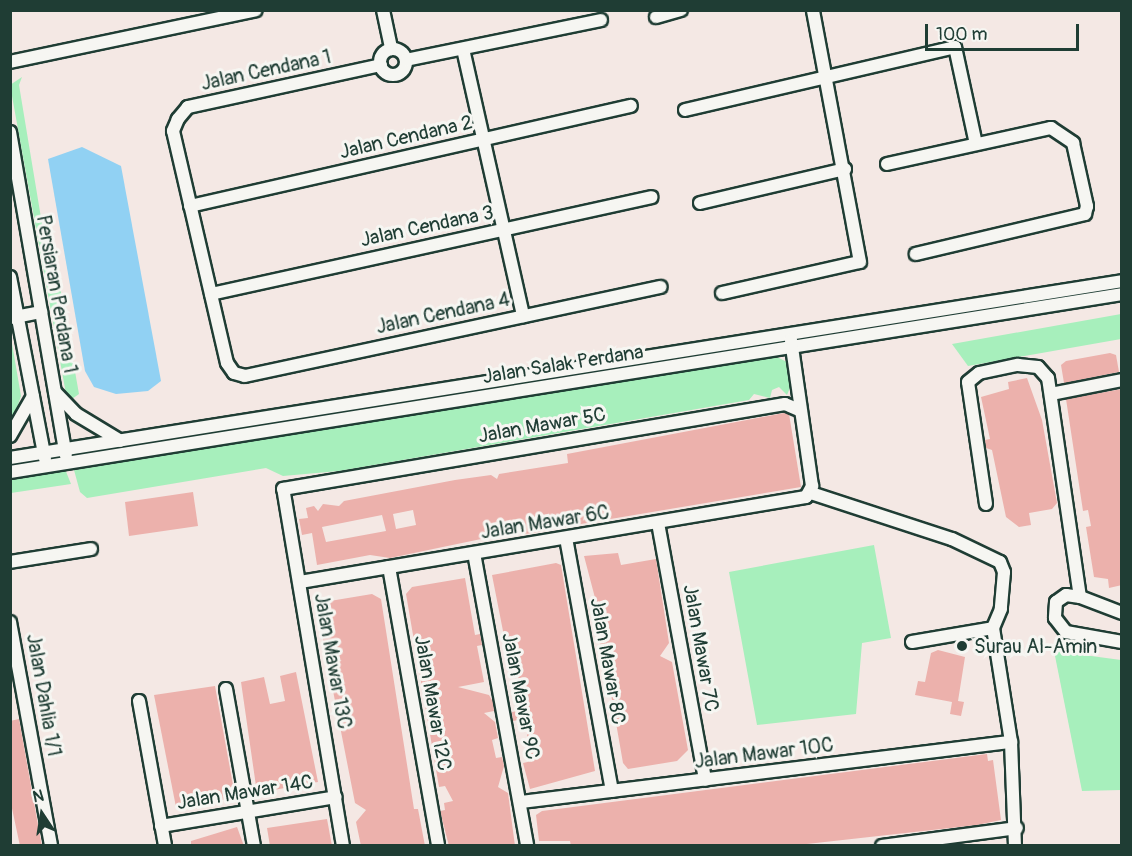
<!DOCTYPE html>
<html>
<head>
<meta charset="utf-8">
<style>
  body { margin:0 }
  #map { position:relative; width:1132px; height:856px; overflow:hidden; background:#f4e8e4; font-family:Pangolin,sans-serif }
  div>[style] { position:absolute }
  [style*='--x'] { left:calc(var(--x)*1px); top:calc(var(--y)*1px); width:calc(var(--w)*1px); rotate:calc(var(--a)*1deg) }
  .green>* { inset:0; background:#a7efbc }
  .water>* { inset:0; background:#91d1f3 }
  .building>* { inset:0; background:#ecb1ac }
  .roads { filter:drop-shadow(2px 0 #1f3d34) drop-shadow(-2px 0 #1f3d34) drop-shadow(0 2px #1f3d34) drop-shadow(0 -2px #1f3d34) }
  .minor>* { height:12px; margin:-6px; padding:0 6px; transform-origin:6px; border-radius:6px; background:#f6f6f2 }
  .minor>.ring { margin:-6px; padding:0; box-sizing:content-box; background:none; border:12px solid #f6f6f2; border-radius:50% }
  .dots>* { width:16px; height:16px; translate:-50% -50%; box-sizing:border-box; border:3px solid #f6f6f2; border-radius:50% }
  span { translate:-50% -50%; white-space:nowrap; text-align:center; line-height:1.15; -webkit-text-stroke:6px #f6f6f2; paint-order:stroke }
  .street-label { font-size:20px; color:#1f3d34 }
  .poi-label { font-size:20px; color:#1f3d34 }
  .left { translate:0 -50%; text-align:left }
  .frame { position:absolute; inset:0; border:12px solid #1f3d34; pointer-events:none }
  .north { position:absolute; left:12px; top:784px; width:60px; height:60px; -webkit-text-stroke:4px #f6f6f2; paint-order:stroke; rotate:348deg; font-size:16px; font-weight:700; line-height:24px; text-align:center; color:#1f3d34 }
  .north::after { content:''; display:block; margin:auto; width:21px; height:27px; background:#1f3d34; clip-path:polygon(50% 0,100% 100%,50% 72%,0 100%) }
  .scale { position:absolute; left:925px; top:24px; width:154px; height:27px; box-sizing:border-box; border:3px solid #1f3d34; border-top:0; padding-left:8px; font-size:18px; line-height:21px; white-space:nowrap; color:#1f3d34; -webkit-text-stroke:4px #f6f6f2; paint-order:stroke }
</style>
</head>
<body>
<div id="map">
  <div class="green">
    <div style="clip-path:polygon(22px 77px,19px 85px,51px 278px,60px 287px,79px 394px,72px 399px,66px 394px,10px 85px)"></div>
    <div style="clip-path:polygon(1121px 314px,1121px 339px,968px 366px,952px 344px)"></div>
    <div style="clip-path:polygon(10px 332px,21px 396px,10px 428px)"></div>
    <div style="clip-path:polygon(775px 356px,789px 363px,792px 383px,787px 395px,779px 387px,772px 390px,770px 398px,754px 394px,749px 400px,339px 471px,283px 476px,266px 468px,87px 498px,80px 492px,74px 470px)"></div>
    <div style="clip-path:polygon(65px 469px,71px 484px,11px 493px,11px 478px)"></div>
    <div style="clip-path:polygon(874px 545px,891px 638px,862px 643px,856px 714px,757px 725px,729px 572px)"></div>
    <div style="clip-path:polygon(1054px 651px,1121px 660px,1121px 790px,1082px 791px)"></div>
  </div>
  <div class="water">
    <div style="clip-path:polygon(82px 147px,121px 166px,161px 381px,148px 391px,116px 394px,94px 387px,85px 371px,48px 159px)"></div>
  </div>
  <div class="building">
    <div style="clip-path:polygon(1110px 353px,1116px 355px,1119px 372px,1064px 383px,1061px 365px,1066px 361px)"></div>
    <div style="clip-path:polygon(1027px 378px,1042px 420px,1057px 503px,1052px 509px,1029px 513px,1031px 525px,1019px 527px,1006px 517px,992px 450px,986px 448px,985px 440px,990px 439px,981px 397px,1009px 389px,1008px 382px)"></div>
    <div style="clip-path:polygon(1122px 389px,1122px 585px,1109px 588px,1108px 579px,1094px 577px,1086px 527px,1091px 526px,1088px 510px,1083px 511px,1066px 399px)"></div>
    <div style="clip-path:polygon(evenodd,784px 413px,789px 414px,801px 487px,557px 528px,541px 512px,545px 531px,525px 534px,524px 530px,390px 558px,370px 555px,317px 565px,312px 533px,302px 535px,299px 519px,308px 518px,306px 508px,314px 506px,318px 511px,323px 504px,339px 506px,344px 501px,455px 480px,491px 475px,497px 479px,499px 474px,568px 463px,567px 454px,784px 413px,413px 510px,416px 525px,396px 529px,393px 514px,413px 510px,784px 413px,382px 515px,386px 531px,326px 542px,322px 527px,382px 515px)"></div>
    <div style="clip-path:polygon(193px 492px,198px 526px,129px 536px,125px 502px)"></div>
    <div style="clip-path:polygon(618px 553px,621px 565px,656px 559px,669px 643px,660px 656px,672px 662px,688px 750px,677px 761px,628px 769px,623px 763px,608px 677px,614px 676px,611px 663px,599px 642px,593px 614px,599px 613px,584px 556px)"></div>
    <div style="clip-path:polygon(556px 563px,561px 565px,595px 771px,530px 789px,523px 763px,532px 761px,527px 735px,531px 730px,524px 719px,513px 721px,512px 712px,523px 710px,521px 693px,518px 676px,512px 677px,492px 575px)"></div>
    <div style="clip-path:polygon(465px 578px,475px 635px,480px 634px,482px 645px,477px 646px,484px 682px,458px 687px,489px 695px,493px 702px,494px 711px,484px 713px,495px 722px,498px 738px,492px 740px,496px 758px,502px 757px,504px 766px,498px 787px,508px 793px,515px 846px,449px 846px,440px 811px,445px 810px,444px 803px,453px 801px,445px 786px,439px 787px,406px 594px,412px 587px)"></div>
    <div style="clip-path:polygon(372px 594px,381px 599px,414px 809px,418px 809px,425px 846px,361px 846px,356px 822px,366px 810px,355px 803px,317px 609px,324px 602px)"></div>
    <div style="clip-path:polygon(938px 650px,965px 657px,958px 701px,964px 702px,961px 716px,950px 714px,952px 702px,915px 695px,918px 681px,925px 682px,931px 653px)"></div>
    <div style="clip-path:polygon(296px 672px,318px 782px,257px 793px,241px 682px,264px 677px,270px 704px,285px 701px,280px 676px)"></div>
    <div style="clip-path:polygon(215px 686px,235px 796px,194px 809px,176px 807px,154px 695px)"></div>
    <div style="clip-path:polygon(19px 719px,40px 836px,42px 846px,20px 846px,10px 799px,10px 721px)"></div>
    <div style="clip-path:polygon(987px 754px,988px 761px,993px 760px,1001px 820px,977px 825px,789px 846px,571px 846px,570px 841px,539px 841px,536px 815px,542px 811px)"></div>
    <div style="clip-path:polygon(327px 819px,332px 846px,270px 846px,267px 828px)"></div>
    <div style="clip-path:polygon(237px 827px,244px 846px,191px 846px,191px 841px)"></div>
  </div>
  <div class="roads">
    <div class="minor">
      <div style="--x:383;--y:10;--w:40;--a:78"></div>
      <div style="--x:656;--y:17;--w:26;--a:-16"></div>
      <div style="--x:463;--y:49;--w:274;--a:77.3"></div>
      <div class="ring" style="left:380px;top:49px;width:14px;height:14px"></div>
      <div style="--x:406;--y:60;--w:199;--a:-11.6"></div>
      <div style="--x:10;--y:62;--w:251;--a:-11.9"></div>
      <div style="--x:381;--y:65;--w:198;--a:167.7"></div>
      <div style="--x:188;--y:107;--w:16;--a:130"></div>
      <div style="--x:178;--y:119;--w:13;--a:113"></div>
      <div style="--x:173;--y:131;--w:238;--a:76.9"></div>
      <div style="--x:227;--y:363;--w:12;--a:55"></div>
      <div style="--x:234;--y:373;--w:11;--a:15"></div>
      <div style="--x:245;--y:376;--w:425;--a:-12.1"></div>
      <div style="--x:685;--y:110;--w:277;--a:-13.1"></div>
      <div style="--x:955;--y:47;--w:99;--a:77.8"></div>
      <div style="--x:10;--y:132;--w:328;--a:80.2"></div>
      <div style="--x:887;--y:164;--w:168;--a:-12.4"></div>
      <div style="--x:1051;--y:128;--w:27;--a:34"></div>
      <div style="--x:1073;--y:143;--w:65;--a:77.5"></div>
      <div style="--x:1087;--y:206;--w:8;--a:104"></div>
      <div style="--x:1085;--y:214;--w:174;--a:166.7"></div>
      <div style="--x:700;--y:203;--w:149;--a:-13.2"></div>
      <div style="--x:190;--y:206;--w:452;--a:-12.8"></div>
      <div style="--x:10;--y:277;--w:185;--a:79.1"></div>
      <div style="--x:722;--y:293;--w:141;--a:-12.7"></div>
      <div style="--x:860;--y:262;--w:256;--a:-100.6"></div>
      <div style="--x:211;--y:294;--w:451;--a:-12.4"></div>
      <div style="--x:10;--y:318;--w:32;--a:-11"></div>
      <div style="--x:55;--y:392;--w:30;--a:46"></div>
      <div style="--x:76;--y:414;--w:52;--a:31"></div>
      <div style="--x:1051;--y:394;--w:72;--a:-11.2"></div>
      <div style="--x:10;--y:436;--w:46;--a:-60.1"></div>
      <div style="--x:10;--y:458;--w:1126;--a:-9.04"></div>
      <div style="--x:10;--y:472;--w:1126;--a:-9.09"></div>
      <div style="--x:811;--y:493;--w:148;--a:18.1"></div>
      <div style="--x:952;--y:539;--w:53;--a:25.6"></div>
      <div style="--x:1000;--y:562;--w:11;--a:68"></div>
      <div style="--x:1004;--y:572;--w:37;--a:95"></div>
      <div style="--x:1001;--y:609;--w:21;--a:113"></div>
      <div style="--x:986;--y:504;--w:123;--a:-98.4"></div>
      <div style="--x:968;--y:382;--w:14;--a:-39"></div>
      <div style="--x:979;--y:373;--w:40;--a:-12"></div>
      <div style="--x:1018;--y:365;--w:20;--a:6"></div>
      <div style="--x:1038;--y:367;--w:15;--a:48"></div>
      <div style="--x:1048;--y:378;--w:221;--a:81.7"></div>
      <div style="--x:658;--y:523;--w:261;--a:79.6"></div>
      <div style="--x:566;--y:538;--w:257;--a:79.7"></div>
      <div style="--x:474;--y:553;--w:298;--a:79.7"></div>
      <div style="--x:10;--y:562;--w:82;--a:-9.1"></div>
      <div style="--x:389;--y:567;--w:283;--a:80"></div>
      <div style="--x:300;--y:582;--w:513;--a:-9.54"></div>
      <div style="--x:806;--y:497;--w:13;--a:-61"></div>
      <div style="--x:812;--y:486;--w:148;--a:-98.2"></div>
      <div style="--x:1122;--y:613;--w:45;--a:-159.1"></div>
      <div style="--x:1080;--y:597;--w:14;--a:-172"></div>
      <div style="--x:1066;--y:595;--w:12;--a:145"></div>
      <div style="--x:1056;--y:602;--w:16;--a:94"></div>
      <div style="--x:1055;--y:618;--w:18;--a:52"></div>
      <div style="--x:1066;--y:632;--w:57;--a:10.1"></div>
      <div style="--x:10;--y:622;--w:228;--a:79.6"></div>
      <div style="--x:912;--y:642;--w:82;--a:-9.8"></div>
      <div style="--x:993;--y:628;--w:115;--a:81"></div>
      <div style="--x:1011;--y:742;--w:104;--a:87.8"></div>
      <div style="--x:226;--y:689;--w:159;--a:79.9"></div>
      <div style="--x:139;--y:701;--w:147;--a:79.8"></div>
      <div style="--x:521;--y:802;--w:494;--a:-7"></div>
      <div style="--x:161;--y:826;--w:177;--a:-9.4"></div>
      <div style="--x:343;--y:846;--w:362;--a:-99.5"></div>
      <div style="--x:283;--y:489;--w:509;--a:-9.61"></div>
      <div style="--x:785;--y:404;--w:15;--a:23"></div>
      <div style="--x:882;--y:846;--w:136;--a:-7.6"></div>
    </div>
  </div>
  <div class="dots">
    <div style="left:962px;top:646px;background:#1f3d34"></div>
  </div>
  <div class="street-label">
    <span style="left:266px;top:70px;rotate:-12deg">Jalan Cendana 1</span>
    <span style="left:406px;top:137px;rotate:-13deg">Jalan Cendana 2</span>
    <span style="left:427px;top:226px;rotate:-12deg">Jalan Cendana 3</span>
    <span style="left:57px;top:294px;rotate:80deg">Persiaran Perdana 1</span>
    <span style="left:443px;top:313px;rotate:-12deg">Jalan Cendana 4</span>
    <span style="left:563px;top:364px;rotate:-9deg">Jalan Salak Perdana</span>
    <span style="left:542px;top:425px;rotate:-10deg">Jalan Mawar 5C</span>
    <span style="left:545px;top:522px;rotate:-9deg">Jalan Mawar 6C</span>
    <span style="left:701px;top:648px;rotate:80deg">Jalan Mawar 7C</span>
    <span style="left:333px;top:661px;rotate:80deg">Jalan Mawar 13C</span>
    <span style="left:608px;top:661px;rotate:80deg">Jalan Mawar 8C</span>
    <span style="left:44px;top:695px;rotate:80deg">Jalan Dahlia 1/1</span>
    <span style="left:521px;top:696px;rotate:79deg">Jalan Mawar 9C</span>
    <span style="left:433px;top:703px;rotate:80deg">Jalan Mawar 12C</span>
    <span style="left:764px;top:753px;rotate:-7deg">Jalan Mawar 10C</span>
    <span style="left:245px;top:792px;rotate:-9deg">Jalan Mawar 14C</span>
  </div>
  <div class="poi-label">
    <span class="left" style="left:974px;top:646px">Surau Al-Amin</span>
  </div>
  <div class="frame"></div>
  <div class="north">N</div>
  <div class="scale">100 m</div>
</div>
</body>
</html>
